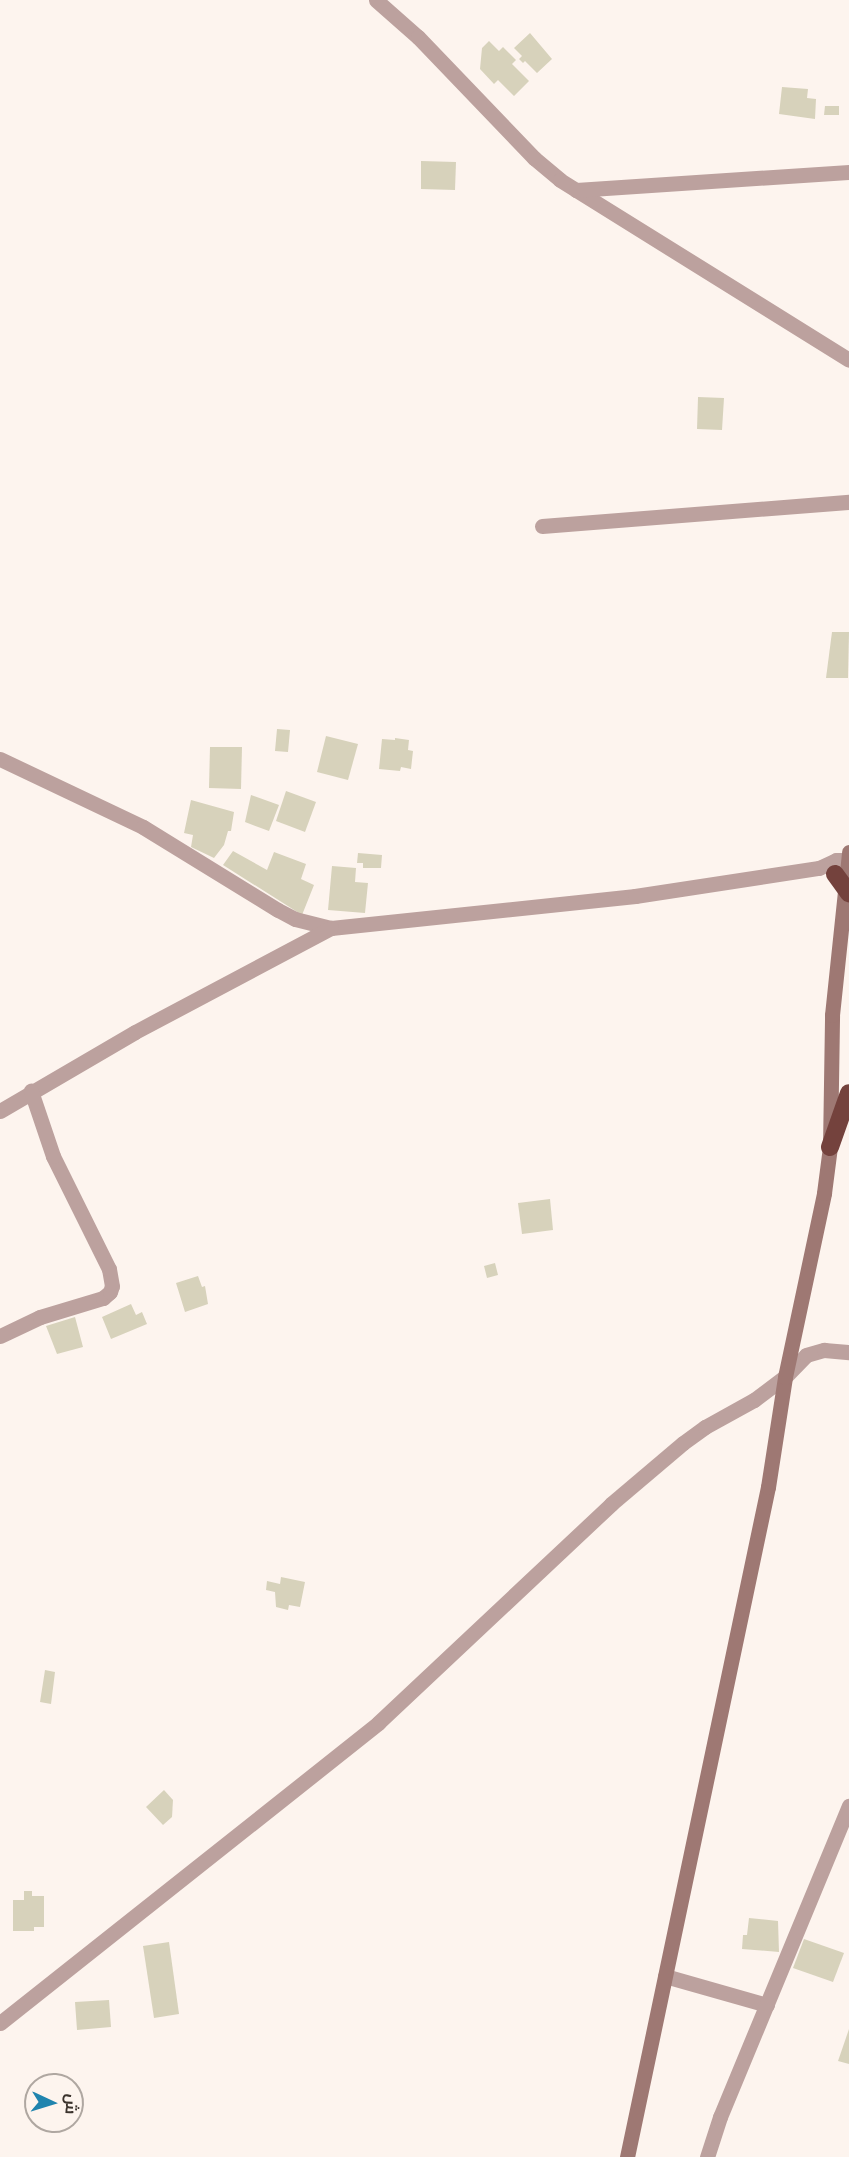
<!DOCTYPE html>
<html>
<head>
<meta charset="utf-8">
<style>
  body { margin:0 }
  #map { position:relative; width:849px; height:2157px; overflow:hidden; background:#fdf4ee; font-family:Overpass,Cairo,sans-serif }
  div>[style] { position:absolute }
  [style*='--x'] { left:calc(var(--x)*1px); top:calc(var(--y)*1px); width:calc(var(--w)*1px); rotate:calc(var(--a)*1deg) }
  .building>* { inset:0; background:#d7d2bb }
  .street>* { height:15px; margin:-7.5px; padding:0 7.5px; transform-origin:7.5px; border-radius:7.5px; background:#bca19e }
  .secondary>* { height:15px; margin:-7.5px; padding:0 7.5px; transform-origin:7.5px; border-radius:7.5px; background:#9e7873 }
  .highway>* { height:18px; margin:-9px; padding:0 9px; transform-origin:9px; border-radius:9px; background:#74423d }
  span { translate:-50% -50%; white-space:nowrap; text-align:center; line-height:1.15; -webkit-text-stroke:6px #fdf4ee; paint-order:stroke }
  .north { position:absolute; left:24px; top:2073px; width:60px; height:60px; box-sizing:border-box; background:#fdf4ee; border:2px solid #afa7a1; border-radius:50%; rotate:94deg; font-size:16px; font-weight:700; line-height:24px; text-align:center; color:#3b332d }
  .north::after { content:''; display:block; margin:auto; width:21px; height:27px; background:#2084ae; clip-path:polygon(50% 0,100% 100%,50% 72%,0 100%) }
</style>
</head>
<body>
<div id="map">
  <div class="building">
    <div style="clip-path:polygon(530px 33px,552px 59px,537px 73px,525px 61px,523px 63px,519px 59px,522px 56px,514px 48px)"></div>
    <div style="clip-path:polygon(489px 41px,499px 51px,503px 47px,516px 60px,512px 64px,529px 81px,514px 96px,498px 80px,494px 84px,480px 69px,482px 48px)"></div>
    <div style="clip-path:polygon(782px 87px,808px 89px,807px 98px,816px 99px,815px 119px,779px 114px)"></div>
    <div style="clip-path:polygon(825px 106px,839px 106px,839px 115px,824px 115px)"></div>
    <div style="clip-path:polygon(421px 161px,456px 162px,455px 190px,421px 189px)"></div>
    <div style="clip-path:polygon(698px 397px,724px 398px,722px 430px,697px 429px)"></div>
    <div style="clip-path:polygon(832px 632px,849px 632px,848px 678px,826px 678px)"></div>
    <div style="clip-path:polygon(277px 729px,290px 730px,288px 752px,275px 751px)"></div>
    <div style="clip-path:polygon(326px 736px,358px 744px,348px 780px,317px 772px)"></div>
    <div style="clip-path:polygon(395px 738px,409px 740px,408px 750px,413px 751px,411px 769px,401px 767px,400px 771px,379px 769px,382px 739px,395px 740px)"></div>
    <div style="clip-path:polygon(210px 747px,242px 747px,241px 789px,209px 788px)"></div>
    <div style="clip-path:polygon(286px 791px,316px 802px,305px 832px,276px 821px)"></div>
    <div style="clip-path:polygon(251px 795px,279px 805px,269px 831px,245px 822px)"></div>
    <div style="clip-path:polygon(191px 800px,234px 812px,231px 831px,228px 831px,224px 845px,214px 858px,191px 847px,193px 835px,184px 833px)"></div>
    <div style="clip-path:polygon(233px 851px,267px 870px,274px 852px,306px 864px,301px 879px,314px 885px,302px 915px,223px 865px)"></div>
    <div style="clip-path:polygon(358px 853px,382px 855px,381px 868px,363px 868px,363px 863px,357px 863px)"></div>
    <div style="clip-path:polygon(332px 866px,356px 868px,355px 882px,368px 883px,365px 913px,328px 910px)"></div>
    <div style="clip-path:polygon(550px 1199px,553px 1230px,522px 1234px,518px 1203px)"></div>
    <div style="clip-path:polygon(495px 1263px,498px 1275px,487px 1278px,484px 1266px)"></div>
    <div style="clip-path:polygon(198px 1276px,202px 1287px,205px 1286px,208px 1304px,185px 1312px,176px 1283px)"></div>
    <div style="clip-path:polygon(131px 1304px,136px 1315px,142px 1312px,147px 1324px,111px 1339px,102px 1317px)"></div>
    <div style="clip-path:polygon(75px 1317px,83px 1347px,57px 1354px,46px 1326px)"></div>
    <div style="clip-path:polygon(281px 1577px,305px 1582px,300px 1607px,289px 1605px,288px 1610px,276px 1607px,275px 1592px,266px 1590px,267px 1581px,280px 1584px)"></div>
    <div style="clip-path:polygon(45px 1670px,55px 1672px,51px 1704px,40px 1702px)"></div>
    <div style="clip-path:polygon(164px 1790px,173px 1800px,172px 1817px,163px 1825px,146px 1807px)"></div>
    <div style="clip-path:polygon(24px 1891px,32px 1891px,32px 1896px,44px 1896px,44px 1927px,34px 1927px,34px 1931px,13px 1931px,13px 1900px,24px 1900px)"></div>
    <div style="clip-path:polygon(749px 1918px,778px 1921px,779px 1952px,742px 1949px,743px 1935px,747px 1935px)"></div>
    <div style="clip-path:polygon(804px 1939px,844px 1953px,833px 1982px,793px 1968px)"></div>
    <div style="clip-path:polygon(169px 1942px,179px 2014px,154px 2018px,143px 1946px)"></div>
    <div style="clip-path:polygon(109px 2000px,111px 2027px,77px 2030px,75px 2002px)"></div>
    <div style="clip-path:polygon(849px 2029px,849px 2064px,838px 2061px)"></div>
  </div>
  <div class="street">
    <div style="--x:376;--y:0;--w:56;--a:41.4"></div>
    <div style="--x:418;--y:37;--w:168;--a:46.2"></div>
    <div style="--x:534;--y:158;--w:34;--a:40"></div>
    <div style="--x:560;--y:180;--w:340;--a:31.9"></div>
    <div style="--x:576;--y:190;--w:274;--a:-3.8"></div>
    <div style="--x:542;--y:526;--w:308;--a:-4.5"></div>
    <div style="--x:0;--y:759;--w:158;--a:25.4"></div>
    <div style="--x:143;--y:827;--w:158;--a:31.6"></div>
    <div style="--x:278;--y:910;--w:19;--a:28"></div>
    <div style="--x:295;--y:919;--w:37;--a:14"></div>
    <div style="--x:331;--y:928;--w:306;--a:-6"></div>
    <div style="--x:635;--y:896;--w:186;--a:-8.7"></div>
    <div style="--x:819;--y:868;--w:19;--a:-25"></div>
    <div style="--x:836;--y:860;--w:13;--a:0"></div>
    <div style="--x:0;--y:1111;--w:156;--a:-30.3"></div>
    <div style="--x:135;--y:1032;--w:222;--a:-28"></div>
    <div style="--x:0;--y:1336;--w:44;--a:-25.4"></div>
    <div style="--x:40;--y:1317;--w:66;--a:-16.8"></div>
    <div style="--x:103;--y:1298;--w:9;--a:-41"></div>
    <div style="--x:110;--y:1292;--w:6;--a:-72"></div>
    <div style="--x:112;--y:1286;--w:17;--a:-100"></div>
    <div style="--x:109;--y:1269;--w:126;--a:-116.4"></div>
    <div style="--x:53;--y:1156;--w:69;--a:-108.7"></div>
    <div style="--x:665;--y:1976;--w:106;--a:15.9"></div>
    <div style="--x:0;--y:2023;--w:483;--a:-38.4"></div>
    <div style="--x:378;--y:1723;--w:320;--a:-43.2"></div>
    <div style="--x:611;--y:1504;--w:94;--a:-40.3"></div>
    <div style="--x:683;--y:1443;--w:27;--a:-36"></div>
    <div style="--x:705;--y:1427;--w:56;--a:-28.9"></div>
    <div style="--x:754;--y:1400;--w:39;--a:-37"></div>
    <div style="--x:785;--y:1377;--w:30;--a:-46"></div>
    <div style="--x:806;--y:1355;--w:19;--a:-16"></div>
    <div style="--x:824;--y:1350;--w:25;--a:5"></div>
    <div style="--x:707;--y:2157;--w:42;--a:-72"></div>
    <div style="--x:720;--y:2117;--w:337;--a:-67.5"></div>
  </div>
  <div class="secondary">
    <div style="--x:627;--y:2157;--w:685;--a:-78.12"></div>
    <div style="--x:768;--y:1487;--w:111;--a:-81.2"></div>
    <div style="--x:785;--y:1377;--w:188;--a:-78"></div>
    <div style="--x:824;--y:1193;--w:46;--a:-82.6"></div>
    <div style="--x:830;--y:1147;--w:132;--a:-89.1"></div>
    <div style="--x:832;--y:1015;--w:164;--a:-84"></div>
  </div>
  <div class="highway">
    <div style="--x:835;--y:874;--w:24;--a:54"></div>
    <div style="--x:830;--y:1147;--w:57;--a:-70.6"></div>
  </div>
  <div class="north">ش</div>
</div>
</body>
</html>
